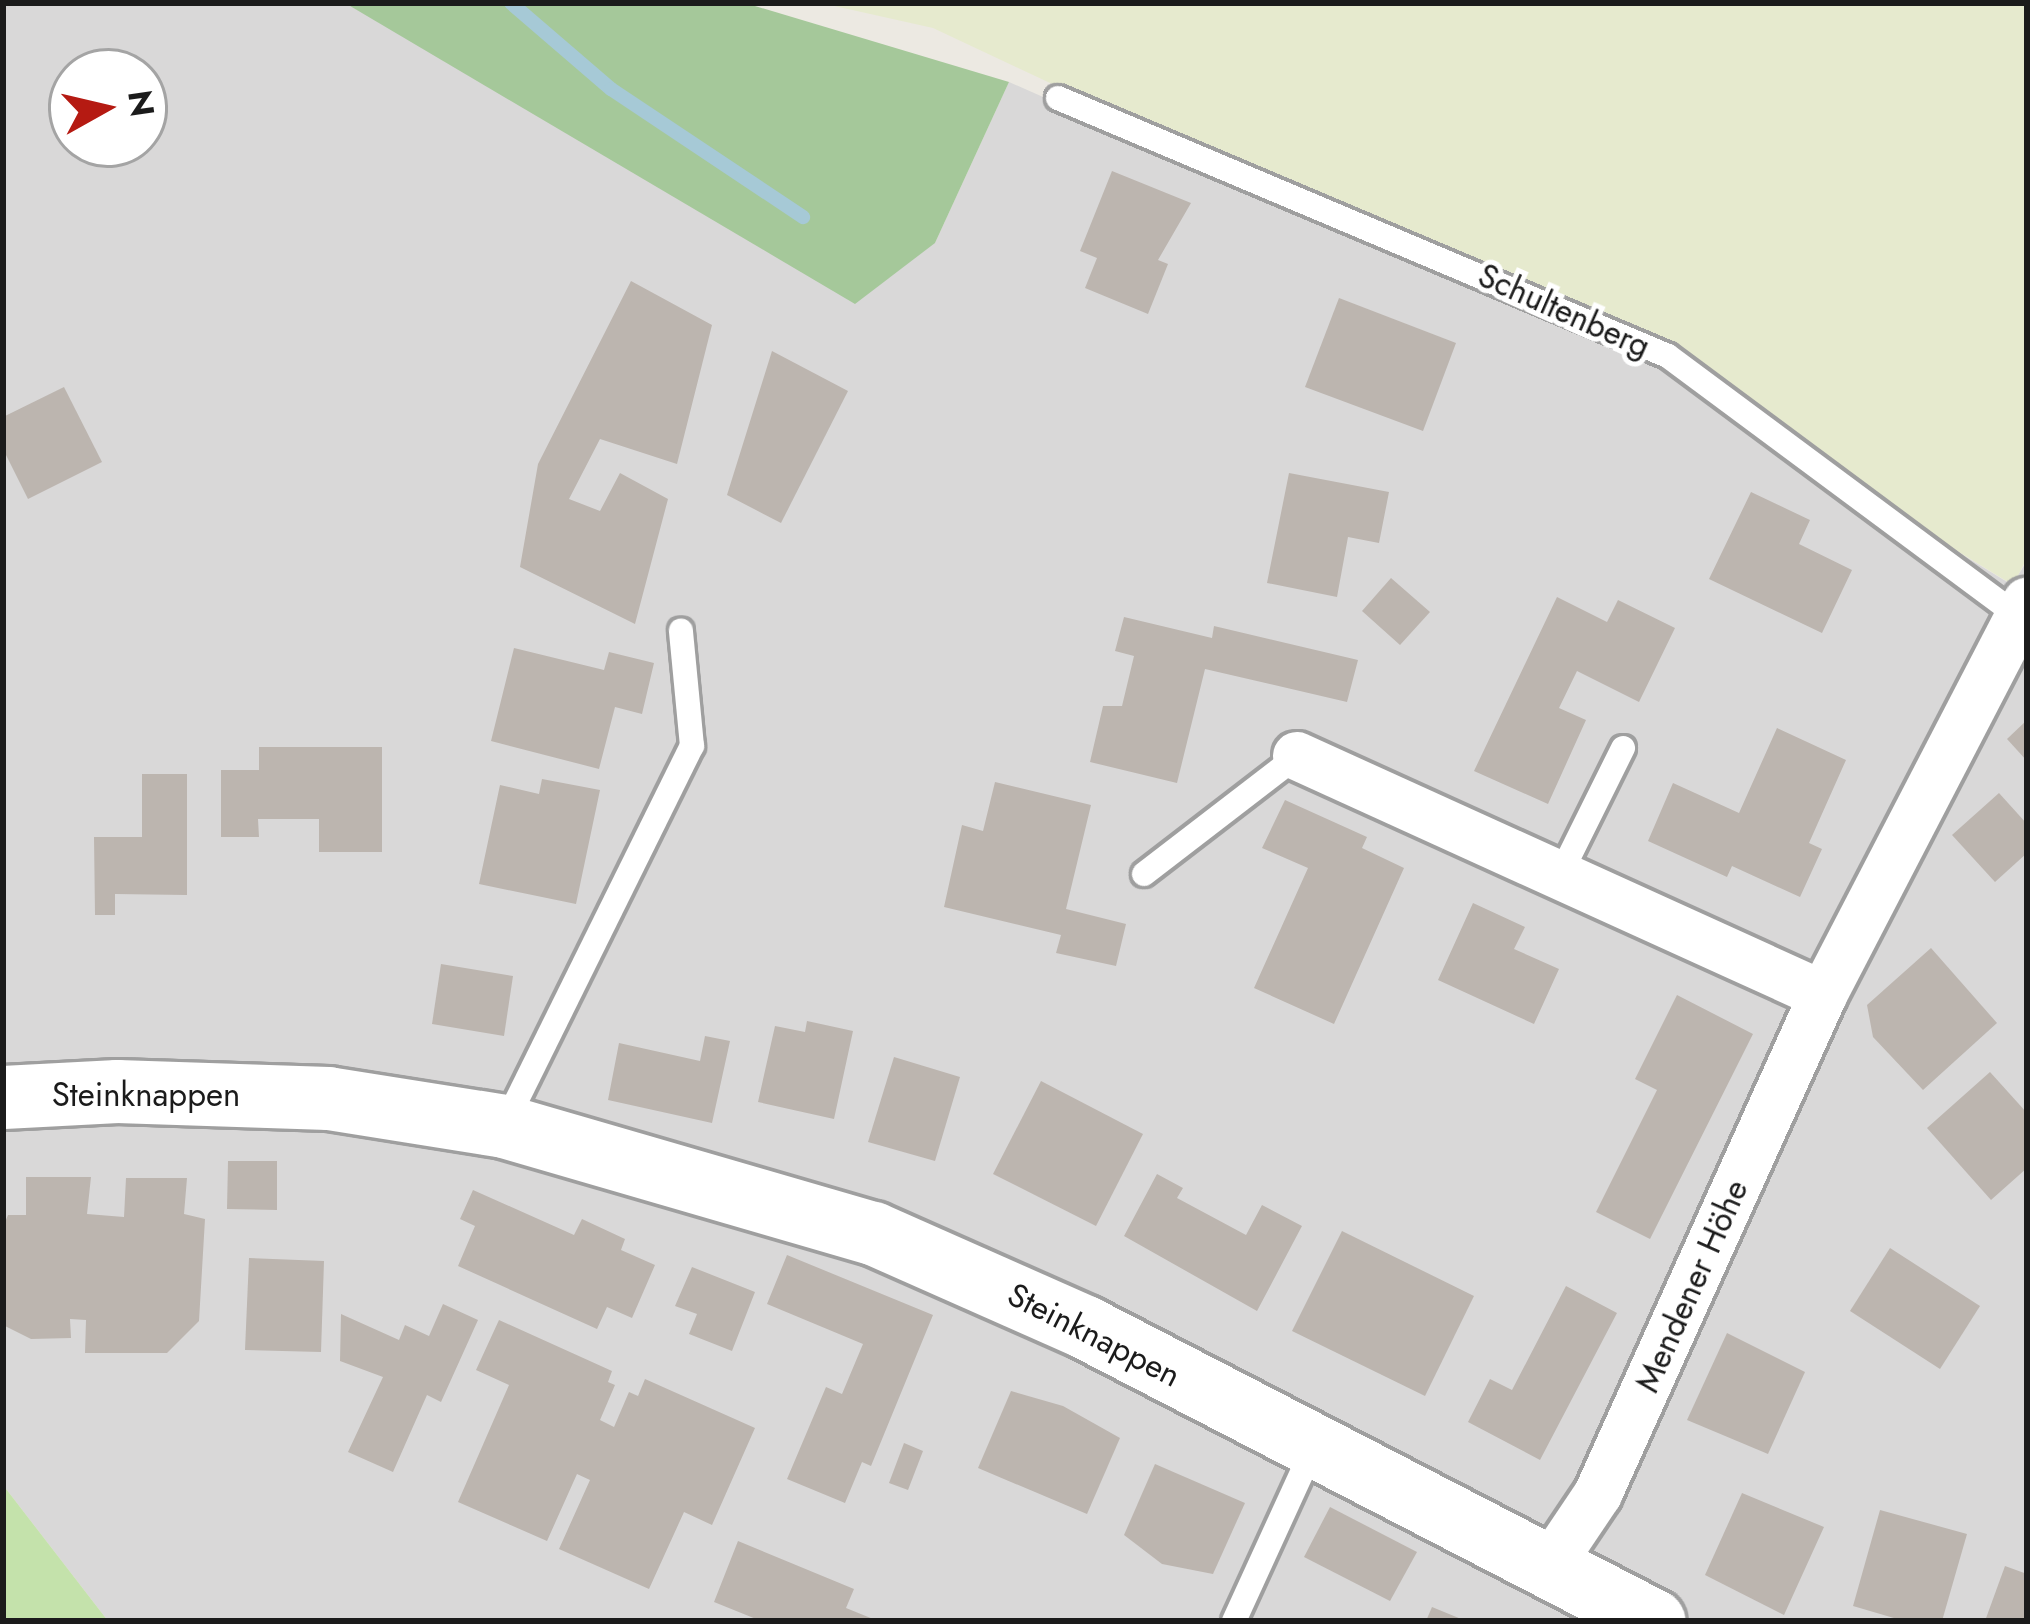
<!DOCTYPE html>
<html>
<head>
<meta charset="utf-8">
<style>
  body { margin:0 }
  #map { position:relative; width:2030px; height:1624px; overflow:hidden; background:#ece9e2; font-family:Jost,sans-serif }
  div>[style] { position:absolute }
  [style*='--x'] { left:calc(var(--x)*1px); top:calc(var(--y)*1px); width:calc(var(--w)*1px); rotate:calc(var(--a)*1deg) }
  .residential>* { inset:0; background:#d9d8d8 }
  .farmland>* { inset:0; background:#e6eace }
  .grass>* { inset:0; background:#c4e2ab }
  .forest>* { inset:0; background:#a5c89a }
  .stream>* { height:14px; margin:-7px; padding:0 7px; transform-origin:7px; border-radius:7px; background:#a6c9d6 }
  .building>* { inset:0; background:#bcb5af }
  .roads { filter:drop-shadow(3px 0 #9f9f9f) drop-shadow(-3px 0 #9f9f9f) drop-shadow(0 3px #9f9f9f) drop-shadow(0 -3px #9f9f9f) }
  .service>* { height:24px; margin:-12px; padding:0 12px; transform-origin:12px; border-radius:12px; background:#fff }
  .minor>* { height:48px; margin:-24px; padding:0 24px; transform-origin:24px; border-radius:24px; background:#fff }
  .tertiary>* { height:63px; margin:-31.5px; padding:0 31.5px; transform-origin:31.5px; border-radius:31.5px; background:#fff }
  span { translate:-50% -50%; white-space:nowrap; text-align:center; line-height:1.15; -webkit-text-stroke:10px #fff; paint-order:stroke }
  .street-label { font-size:33px; color:#1b1b1b }
  .frame { position:absolute; inset:0; border:6px solid #1b1b1b; pointer-events:none }
  .north { position:absolute; left:48px; top:48px; width:120px; height:120px; box-sizing:border-box; background:#fff; border:3px solid #a4a4a4; border-radius:50%; rotate:82deg; font-size:33px; font-weight:700; line-height:48px; text-align:center; color:#1b1b1b }
  .north::after { content:''; display:block; margin:auto; width:42px; height:54px; background:#b51a12; clip-path:polygon(50% 0,100% 100%,50% 72%,0 100%) }
</style>
</head>
<body>
<div id="map">
  <div class="residential">
    <div style="clip-path:polygon(evenodd,3px 3px,345px 3px,425px 47px,935px 243px,1009px 82px,1663px 371px,2012px 585px,2027px 561px,2027px 1621px,108px 1621px,3px 1485px,3px 3px,72px 72px,144px 72px,144px 144px,72px 144px,72px 72px)"></div>
  </div>
  <div class="farmland">
    <div style="clip-path:polygon(821px 3px,2027px 3px,2027px 558px,2013px 585px,1663px 371px,933px 28px)"></div>
  </div>
  <div class="grass">
    <div style="clip-path:polygon(3px 1485px,108px 1621px,3px 1621px)"></div>
  </div>
  <div class="forest">
    <div style="clip-path:polygon(345px 3px,745px 3px,1009px 82px,935px 243px,855px 304px)"></div>
  </div>
  <div class="stream">
    <div style="--x:511;--y:3;--w:132;--a:40.7"></div>
    <div style="--x:611;--y:89;--w:231;--a:33.7"></div>
  </div>
  <div class="building">
    <div style="clip-path:polygon(1112px 171px,1191px 203px,1158px 260px,1168px 264px,1148px 314px,1085px 288px,1097px 258px,1080px 251px)"></div>
    <div style="clip-path:polygon(631px 281px,712px 325px,677px 464px,600px 439px,569px 499px,600px 511px,620px 473px,668px 499px,635px 624px,520px 567px,538px 464px)"></div>
    <div style="clip-path:polygon(1339px 298px,1456px 343px,1423px 431px,1305px 387px)"></div>
    <div style="clip-path:polygon(772px 351px,848px 391px,781px 523px,727px 495px)"></div>
    <div style="clip-path:polygon(64px 387px,102px 462px,28px 499px,3px 449px,3px 417px)"></div>
    <div style="clip-path:polygon(1289px 473px,1389px 492px,1379px 543px,1348px 537px,1337px 597px,1267px 583px)"></div>
    <div style="clip-path:polygon(1751px 492px,1810px 520px,1799px 544px,1852px 570px,1822px 633px,1709px 579px)"></div>
    <div style="clip-path:polygon(1391px 578px,1430px 612px,1400px 645px,1362px 611px)"></div>
    <div style="clip-path:polygon(1557px 597px,1607px 622px,1618px 600px,1675px 628px,1639px 702px,1577px 671px,1559px 708px,1586px 720px,1548px 804px,1474px 771px)"></div>
    <div style="clip-path:polygon(1124px 617px,1212px 638px,1214px 626px,1358px 660px,1347px 702px,1205px 669px,1177px 783px,1090px 762px,1103px 706px,1122px 706px,1134px 656px,1115px 651px)"></div>
    <div style="clip-path:polygon(514px 648px,604px 670px,609px 652px,654px 663px,642px 714px,615px 707px,599px 769px,491px 741px)"></div>
    <div style="clip-path:polygon(2027px 720px,2027px 761px,2007px 739px)"></div>
    <div style="clip-path:polygon(1777px 728px,1846px 760px,1809px 843px,1822px 849px,1800px 897px,1732px 866px,1727px 877px,1648px 841px,1673px 783px,1739px 813px)"></div>
    <div style="clip-path:polygon(259px 747px,382px 747px,382px 852px,319px 852px,319px 819px,258px 819px,259px 837px,221px 837px,221px 770px,259px 770px)"></div>
    <div style="clip-path:polygon(142px 774px,187px 774px,187px 895px,115px 894px,115px 915px,95px 915px,94px 837px,142px 837px)"></div>
    <div style="clip-path:polygon(542px 779px,600px 790px,576px 904px,479px 884px,500px 785px,539px 794px)"></div>
    <div style="clip-path:polygon(995px 782px,1091px 805px,1066px 909px,1126px 924px,1116px 966px,1056px 953px,1061px 935px,944px 907px,962px 825px,983px 831px)"></div>
    <div style="clip-path:polygon(1999px 793px,2027px 824px,2027px 853px,1995px 882px,1952px 835px)"></div>
    <div style="clip-path:polygon(1285px 800px,1367px 837px,1362px 848px,1404px 868px,1334px 1024px,1254px 988px,1308px 868px,1262px 848px)"></div>
    <div style="clip-path:polygon(1473px 903px,1525px 927px,1514px 949px,1559px 969px,1534px 1024px,1438px 980px)"></div>
    <div style="clip-path:polygon(1931px 948px,1997px 1023px,1923px 1090px,1873px 1037px,1867px 1005px)"></div>
    <div style="clip-path:polygon(441px 964px,513px 976px,504px 1036px,432px 1024px)"></div>
    <div style="clip-path:polygon(1677px 995px,1753px 1034px,1650px 1239px,1596px 1212px,1657px 1090px,1635px 1079px)"></div>
    <div style="clip-path:polygon(807px 1021px,853px 1031px,834px 1119px,758px 1102px,775px 1026px,805px 1032px)"></div>
    <div style="clip-path:polygon(705px 1036px,730px 1041px,712px 1123px,608px 1100px,619px 1043px,700px 1061px)"></div>
    <div style="clip-path:polygon(894px 1057px,960px 1077px,935px 1161px,868px 1142px)"></div>
    <div style="clip-path:polygon(1990px 1072px,2027px 1113px,2027px 1168px,1991px 1200px,1927px 1128px)"></div>
    <div style="clip-path:polygon(1041px 1081px,1143px 1134px,1096px 1226px,993px 1174px)"></div>
    <div style="clip-path:polygon(228px 1161px,277px 1161px,277px 1210px,227px 1209px)"></div>
    <div style="clip-path:polygon(1157px 1174px,1183px 1188px,1177px 1198px,1246px 1235px,1262px 1205px,1302px 1226px,1257px 1311px,1124px 1236px)"></div>
    <div style="clip-path:polygon(26px 1177px,91px 1177px,87px 1214px,124px 1217px,126px 1178px,187px 1178px,184px 1214px,205px 1219px,199px 1321px,167px 1353px,85px 1353px,86px 1320px,70px 1319px,71px 1338px,31px 1339px,3px 1325px,3px 1227px,8px 1215px,26px 1215px)"></div>
    <div style="clip-path:polygon(473px 1190px,574px 1235px,582px 1219px,625px 1239px,621px 1250px,655px 1265px,632px 1318px,607px 1307px,597px 1329px,458px 1266px,475px 1226px,460px 1219px)"></div>
    <div style="clip-path:polygon(1342px 1231px,1474px 1296px,1425px 1396px,1292px 1331px)"></div>
    <div style="clip-path:polygon(1890px 1248px,1980px 1306px,1940px 1369px,1850px 1311px)"></div>
    <div style="clip-path:polygon(787px 1255px,933px 1315px,871px 1466px,862px 1462px,845px 1503px,787px 1479px,826px 1387px,842px 1394px,863px 1344px,767px 1304px)"></div>
    <div style="clip-path:polygon(249px 1258px,324px 1261px,321px 1352px,245px 1350px)"></div>
    <div style="clip-path:polygon(692px 1267px,755px 1292px,732px 1351px,689px 1334px,697px 1314px,675px 1306px)"></div>
    <div style="clip-path:polygon(1566px 1286px,1617px 1313px,1540px 1460px,1468px 1422px,1490px 1379px,1512px 1390px)"></div>
    <div style="clip-path:polygon(443px 1304px,478px 1320px,441px 1402px,427px 1395px,393px 1472px,348px 1452px,383px 1377px,340px 1361px,341px 1314px,399px 1340px,405px 1325px,429px 1336px)"></div>
    <div style="clip-path:polygon(499px 1320px,612px 1371px,608px 1382px,615px 1385px,600px 1420px,614px 1427px,629px 1392px,638px 1396px,645px 1379px,755px 1428px,712px 1525px,684px 1512px,649px 1589px,559px 1549px,590px 1480px,577px 1474px,547px 1541px,458px 1502px,509px 1385px,476px 1370px)"></div>
    <div style="clip-path:polygon(1727px 1333px,1805px 1372px,1768px 1454px,1687px 1420px)"></div>
    <div style="clip-path:polygon(1011px 1391px,1063px 1406px,1120px 1438px,1087px 1514px,978px 1468px)"></div>
    <div style="clip-path:polygon(904px 1443px,923px 1451px,908px 1490px,889px 1483px)"></div>
    <div style="clip-path:polygon(1155px 1464px,1245px 1503px,1213px 1574px,1162px 1564px,1124px 1535px)"></div>
    <div style="clip-path:polygon(1742px 1493px,1824px 1527px,1784px 1615px,1705px 1575px)"></div>
    <div style="clip-path:polygon(1330px 1507px,1417px 1552px,1390px 1601px,1304px 1557px)"></div>
    <div style="clip-path:polygon(1880px 1510px,1967px 1534px,1942px 1621px,1904px 1621px,1853px 1606px)"></div>
    <div style="clip-path:polygon(738px 1541px,854px 1589px,846px 1608px,878px 1621px,761px 1621px,714px 1602px)"></div>
    <div style="clip-path:polygon(2005px 1566px,2027px 1574px,2027px 1621px,1985px 1621px)"></div>
    <div style="clip-path:polygon(1432px 1607px,1466px 1621px,1426px 1621px)"></div>
  </div>
  <div class="roads">
    <div class="service">
      <div style="--x:1058;--y:98;--w:662;--a:22.93"></div>
      <div style="--x:1668;--y:356;--w:436;--a:36.6"></div>
      <div style="--x:1144;--y:874;--w:193;--a:-37.6"></div>
      <div style="--x:1559;--y:877;--w:144;--a:-63.6"></div>
      <div style="--x:505;--y:1124;--w:422;--a:-63.7"></div>
      <div style="--x:692;--y:746;--w:116;--a:-95.5"></div>
      <div style="--x:1234;--y:1621;--w:187;--a:-65.4"></div>
    </div>
    <div class="minor">
      <div style="--x:1297;--y:756;--w:578;--a:24.44"></div>
      <div style="--x:1547;--y:1570;--w:92;--a:-56.1"></div>
      <div style="--x:1598;--y:1494;--w:547;--a:-65.73"></div>
      <div style="--x:1823;--y:995;--w:443;--a:-62.6"></div>
    </div>
    <div class="tertiary">
      <div style="--x:3;--y:1097;--w:114;--a:-3"></div>
      <div style="--x:117;--y:1091;--w:211;--a:1.9"></div>
      <div style="--x:328;--y:1098;--w:178;--a:9"></div>
      <div style="--x:504;--y:1126;--w:384;--a:16.2"></div>
      <div style="--x:873;--y:1233;--w:232;--a:23.9"></div>
      <div style="--x:1085;--y:1327;--w:640;--a:27.33"></div>
    </div>
  </div>
  <div class="street-label">
    <span style="left:1564px;top:311px;rotate:24deg">Schultenberg</span>
    <span style="left:146px;top:1095px">Steinknappen</span>
    <span style="left:1692px;top:1286px;rotate:-66deg">Mendener Höhe</span>
    <span style="left:1094px;top:1335px;rotate:27deg">Steinknappen</span>
  </div>
  <div class="frame"></div>
  <div class="north">N</div>
</div>
</body>
</html>
